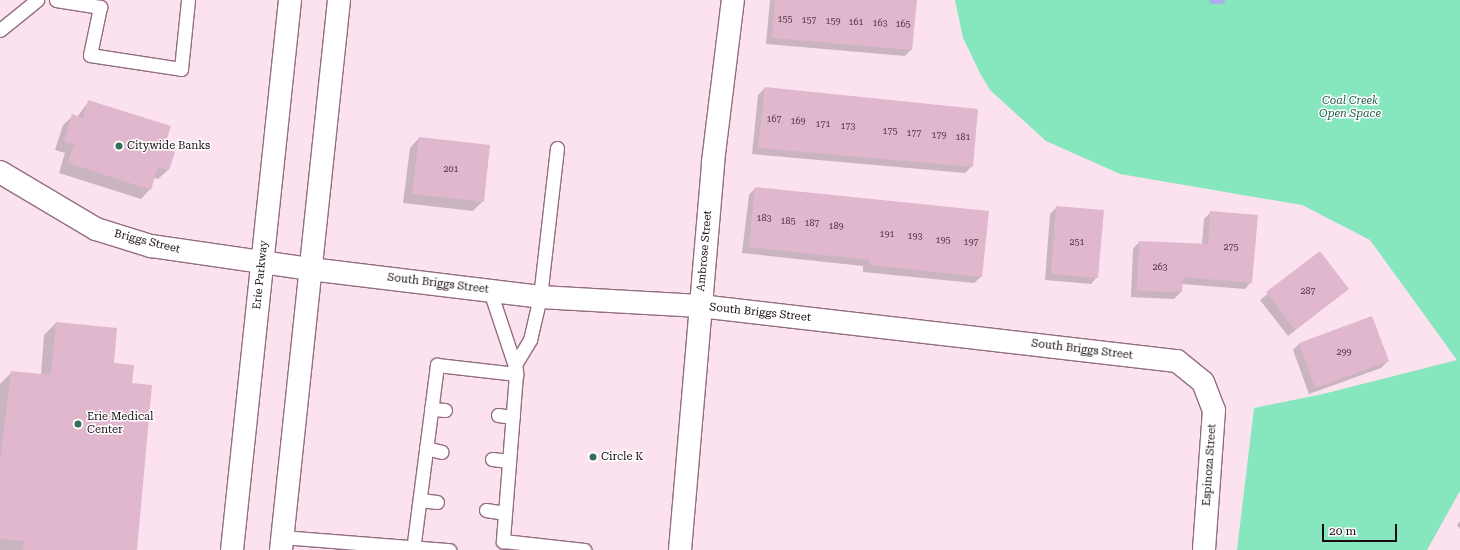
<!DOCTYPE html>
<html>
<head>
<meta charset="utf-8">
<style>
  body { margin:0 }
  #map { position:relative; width:1460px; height:550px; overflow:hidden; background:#fce1ef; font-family:"Roboto Serif",serif }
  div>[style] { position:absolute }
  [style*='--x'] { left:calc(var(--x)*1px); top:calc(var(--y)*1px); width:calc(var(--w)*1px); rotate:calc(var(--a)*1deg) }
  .green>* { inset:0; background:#86e7be }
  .shadow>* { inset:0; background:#0003 }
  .stream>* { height:8px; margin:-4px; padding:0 4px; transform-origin:4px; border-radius:4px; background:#adaced }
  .building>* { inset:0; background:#e1b7ce }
  .roads { filter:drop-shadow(1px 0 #936d82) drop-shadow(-1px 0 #936d82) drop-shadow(0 1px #936d82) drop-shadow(0 -1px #936d82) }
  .service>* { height:13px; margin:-6.5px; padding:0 6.5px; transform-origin:6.5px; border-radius:6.5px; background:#fff }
  .minor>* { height:22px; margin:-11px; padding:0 11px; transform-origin:11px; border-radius:11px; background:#fff }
  .tertiary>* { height:22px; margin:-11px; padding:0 11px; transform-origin:11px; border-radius:11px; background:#fff }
  .secondary>* { height:22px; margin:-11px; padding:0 11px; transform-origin:11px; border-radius:11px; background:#fff }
  .dots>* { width:11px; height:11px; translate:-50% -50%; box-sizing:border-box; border:2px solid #fff; border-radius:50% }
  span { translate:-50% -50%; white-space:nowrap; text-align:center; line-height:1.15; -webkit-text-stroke:3px #fff; paint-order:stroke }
  .number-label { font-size:9px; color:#4b3642 }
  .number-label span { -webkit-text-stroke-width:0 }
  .park-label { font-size:11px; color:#1e5b44; font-style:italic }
  .poi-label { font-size:11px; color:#190b13 }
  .left { translate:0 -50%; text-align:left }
  .street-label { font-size:11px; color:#190b13 }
  .scale { position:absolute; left:1322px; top:524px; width:75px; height:18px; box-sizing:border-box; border:2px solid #190b13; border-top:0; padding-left:5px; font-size:12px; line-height:14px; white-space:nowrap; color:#190b13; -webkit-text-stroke:3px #fff; paint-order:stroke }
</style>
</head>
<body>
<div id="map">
  <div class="green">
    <div style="clip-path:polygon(955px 0,1460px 0,1460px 491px,1427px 550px,1237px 550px,1254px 408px,1323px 394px,1457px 360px,1370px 240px,1302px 205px,1120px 174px,1046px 141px,990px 90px,980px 73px,963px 38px)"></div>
  </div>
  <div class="shadow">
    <div style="clip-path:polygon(770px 0,916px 0,911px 50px,905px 56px,766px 44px)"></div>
    <div style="clip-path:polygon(765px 88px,972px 166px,965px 173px,752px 154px,758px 95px)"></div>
    <div style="clip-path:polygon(89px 101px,162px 149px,168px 170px,158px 179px,154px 178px,150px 189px,141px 199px,59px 173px,65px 153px,55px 150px,63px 125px,73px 116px,77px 117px)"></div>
    <div style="clip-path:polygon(419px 138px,483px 201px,473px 211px,403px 203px,410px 148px)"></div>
    <div style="clip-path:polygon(755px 188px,981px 277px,974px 283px,863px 272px,863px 266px,742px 253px,749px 195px)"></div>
    <div style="clip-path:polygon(1057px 207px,1097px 277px,1091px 284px,1045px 280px,1050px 214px)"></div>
    <div style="clip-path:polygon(1211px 212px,1251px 282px,1245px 289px,1181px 284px,1181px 292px,1174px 299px,1131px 297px,1133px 249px,1139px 242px,1202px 244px,1204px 219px)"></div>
    <div style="clip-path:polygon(1320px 252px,1348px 289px,1288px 336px,1260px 300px)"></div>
    <div style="clip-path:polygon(1372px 318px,1388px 361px,1381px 368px,1309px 394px,1293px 350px,1299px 344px)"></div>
    <div style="clip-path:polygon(56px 323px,113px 364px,131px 384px,136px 550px,0 550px,0 384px,12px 372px,41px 375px,44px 335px)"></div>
    <div style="clip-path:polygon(1460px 521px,1460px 529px,1457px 525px)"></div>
  </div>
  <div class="stream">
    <div style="--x:1213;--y:0;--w:8;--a:0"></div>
  </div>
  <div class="building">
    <div style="clip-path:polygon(775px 0,917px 0,912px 50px,772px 38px)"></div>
    <div style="clip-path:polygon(765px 87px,978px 109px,973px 167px,758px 148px)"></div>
    <div style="clip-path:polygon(88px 100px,171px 126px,164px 148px,175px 152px,169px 170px,158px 167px,151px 190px,68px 163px,74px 144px,64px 141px,72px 114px,83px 118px)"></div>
    <div style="clip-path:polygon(419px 137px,490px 145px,484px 202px,412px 194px)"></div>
    <div style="clip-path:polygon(755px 187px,989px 211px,982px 277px,869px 265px,869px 260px,749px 247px)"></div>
    <div style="clip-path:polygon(1056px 206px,1104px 210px,1098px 278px,1051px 274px)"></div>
    <div style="clip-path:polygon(1210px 211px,1258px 215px,1252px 283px,1183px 277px,1182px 292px,1137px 291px,1139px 241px,1208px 244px)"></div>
    <div style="clip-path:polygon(1320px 251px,1349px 289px,1295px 330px,1266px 292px)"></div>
    <div style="clip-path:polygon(1372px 316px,1389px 361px,1315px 388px,1299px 343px)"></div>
    <div style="clip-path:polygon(56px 322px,117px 328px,114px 363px,134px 365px,132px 383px,152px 385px,137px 550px,23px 550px,24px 541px,0 539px,0 463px,11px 371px,51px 375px)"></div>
  </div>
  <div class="roads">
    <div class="service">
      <div style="--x:56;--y:0;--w:45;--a:9"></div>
      <div style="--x:100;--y:7;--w:49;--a:101.8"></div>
      <div style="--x:90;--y:55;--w:92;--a:8.7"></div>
      <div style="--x:181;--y:69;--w:69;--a:-84.2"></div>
      <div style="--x:0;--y:30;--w:48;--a:-39"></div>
      <div style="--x:490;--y:291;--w:82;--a:71.6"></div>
      <div style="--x:516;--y:363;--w:27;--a:-59"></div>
      <div style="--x:530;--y:340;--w:44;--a:-76.9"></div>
      <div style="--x:540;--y:297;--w:150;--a:-83.5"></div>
      <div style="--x:431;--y:409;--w:14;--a:4"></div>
      <div style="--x:498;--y:415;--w:15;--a:8"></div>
      <div style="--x:426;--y:448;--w:16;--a:14"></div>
      <div style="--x:492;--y:459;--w:17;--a:7"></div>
      <div style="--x:420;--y:500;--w:17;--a:7"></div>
      <div style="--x:486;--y:510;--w:19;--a:9"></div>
      <div style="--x:282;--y:537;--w:168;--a:4.5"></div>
      <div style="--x:413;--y:550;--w:187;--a:-82.6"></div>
      <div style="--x:437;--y:365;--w:80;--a:6.5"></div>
      <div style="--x:516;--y:374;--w:168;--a:94.5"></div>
      <div style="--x:503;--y:541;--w:82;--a:6.3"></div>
    </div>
    <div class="minor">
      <div style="--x:310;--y:269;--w:232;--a:6.9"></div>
      <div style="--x:540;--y:297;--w:160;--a:3.2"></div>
      <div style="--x:700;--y:306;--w:480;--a:6.6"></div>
      <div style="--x:1177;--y:361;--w:33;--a:39"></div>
      <div style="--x:1203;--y:382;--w:30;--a:69"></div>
      <div style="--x:1214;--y:410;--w:140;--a:94.1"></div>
      <div style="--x:680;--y:550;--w:389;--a:-85.1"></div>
      <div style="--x:713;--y:162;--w:163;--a:-83"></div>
    </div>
    <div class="tertiary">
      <div style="--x:0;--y:172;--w:112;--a:30.7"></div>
      <div style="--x:96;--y:229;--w:58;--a:17.2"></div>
      <div style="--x:151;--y:246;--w:161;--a:8.2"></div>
    </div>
    <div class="secondary">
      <div style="--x:232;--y:550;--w:553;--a:-83.98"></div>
      <div style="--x:281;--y:550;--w:553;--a:-83.98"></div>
    </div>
  </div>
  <div class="dots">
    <div style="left:119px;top:146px;background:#367058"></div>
    <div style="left:78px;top:424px;background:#367058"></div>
    <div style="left:593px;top:457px;background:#367058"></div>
  </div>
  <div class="number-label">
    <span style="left:785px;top:19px">155</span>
    <span style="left:809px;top:20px">157</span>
    <span style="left:833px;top:21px">159</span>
    <span style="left:856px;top:22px">161</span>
    <span style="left:880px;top:23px">163</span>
    <span style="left:903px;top:24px">165</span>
    <span style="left:774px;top:119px">167</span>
    <span style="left:798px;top:121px">169</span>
    <span style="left:823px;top:124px">171</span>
    <span style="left:848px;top:126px">173</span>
    <span style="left:890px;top:131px">175</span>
    <span style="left:914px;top:133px">177</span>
    <span style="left:939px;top:135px">179</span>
    <span style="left:963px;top:137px">181</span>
    <span style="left:451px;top:169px">201</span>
    <span style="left:764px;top:218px">183</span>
    <span style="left:788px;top:221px">185</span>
    <span style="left:812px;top:223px">187</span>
    <span style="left:836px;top:226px">189</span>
    <span style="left:887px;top:234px">191</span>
    <span style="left:915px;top:236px">193</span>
    <span style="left:943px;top:240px">195</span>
    <span style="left:971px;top:242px">197</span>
    <span style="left:1077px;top:242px">251</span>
    <span style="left:1231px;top:247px">275</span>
    <span style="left:1160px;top:267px">263</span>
    <span style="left:1308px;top:291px">287</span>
    <span style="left:1344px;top:352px">299</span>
  </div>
  <div class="park-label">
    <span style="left:1350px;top:108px">Coal Creek<br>Open Space</span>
  </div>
  <div class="poi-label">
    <span class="left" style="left:127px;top:146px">Citywide Banks</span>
    <span class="left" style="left:87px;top:424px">Erie Medical<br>Center</span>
    <span class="left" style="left:601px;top:457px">Circle K</span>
  </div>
  <div class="street-label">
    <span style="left:147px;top:242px;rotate:14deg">Briggs Street</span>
    <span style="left:705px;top:251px;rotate:-85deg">Ambrose Street</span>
    <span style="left:261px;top:275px;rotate:-84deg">Erie Parkway</span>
    <span style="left:438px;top:284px;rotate:7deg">South Briggs Street</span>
    <span style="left:760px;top:313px;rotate:6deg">South Briggs Street</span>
    <span style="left:1082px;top:350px;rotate:7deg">South Briggs Street</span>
    <span style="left:1210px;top:465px;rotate:-86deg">Espinoza Street</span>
  </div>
  <div class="scale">20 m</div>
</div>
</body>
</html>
